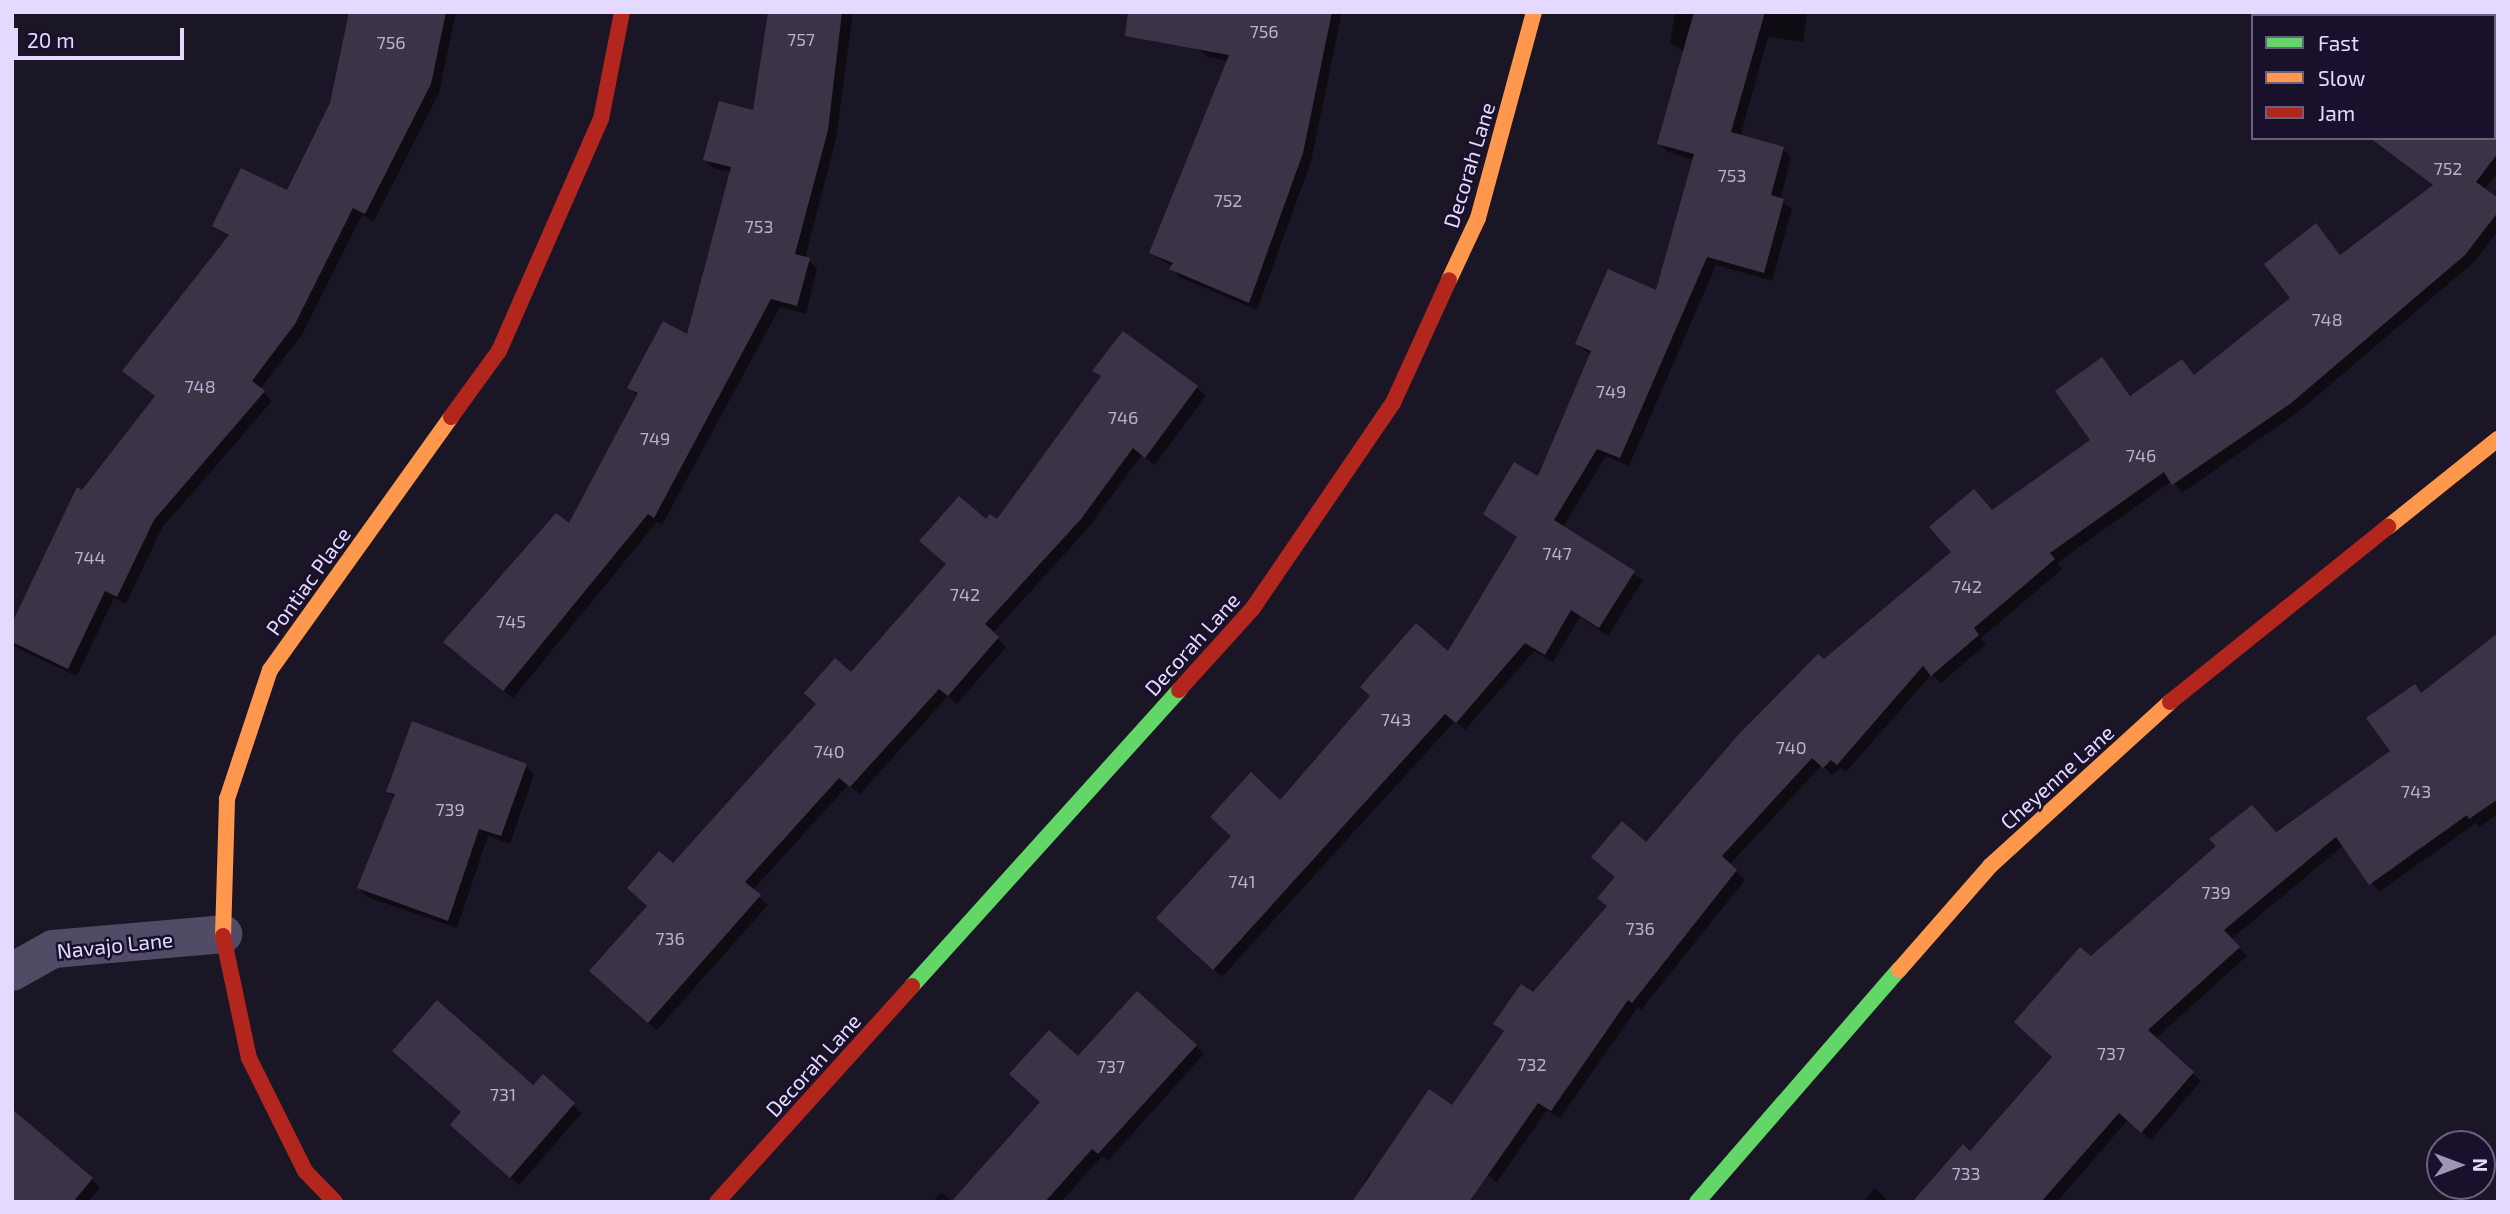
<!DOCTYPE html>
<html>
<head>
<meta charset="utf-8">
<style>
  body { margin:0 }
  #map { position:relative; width:2510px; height:1214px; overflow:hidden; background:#1b1625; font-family:"Exo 2",sans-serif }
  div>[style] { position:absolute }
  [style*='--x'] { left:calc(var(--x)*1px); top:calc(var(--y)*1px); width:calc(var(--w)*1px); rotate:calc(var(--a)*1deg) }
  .shadow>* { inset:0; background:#0007 }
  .building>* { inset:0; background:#3b3446 }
  .street>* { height:38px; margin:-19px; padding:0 19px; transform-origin:19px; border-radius:19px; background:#514c65 }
  .fast>* { height:16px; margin:-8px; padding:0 8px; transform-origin:8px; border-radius:8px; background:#63d668 }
  .slow>* { height:16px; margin:-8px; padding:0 8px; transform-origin:8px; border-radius:8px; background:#ff974d }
  .jam>* { height:16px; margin:-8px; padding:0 8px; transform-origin:8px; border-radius:8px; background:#b3261e }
  span { translate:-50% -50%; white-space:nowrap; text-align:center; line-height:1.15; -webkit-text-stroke:5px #19102b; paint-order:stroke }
  .number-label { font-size:18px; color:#bab0d1 }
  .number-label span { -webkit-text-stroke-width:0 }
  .street-label { font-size:21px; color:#e4daff }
  .frame { position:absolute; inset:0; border:14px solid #e4daff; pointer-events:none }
  .legend { position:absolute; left:2251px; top:14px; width:245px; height:126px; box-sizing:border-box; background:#19102b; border:2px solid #6a6180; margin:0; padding:9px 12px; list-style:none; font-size:21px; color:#e4daff }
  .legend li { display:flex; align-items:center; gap:14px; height:35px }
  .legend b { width:35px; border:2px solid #6a6180 }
  .north { position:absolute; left:2426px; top:1130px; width:70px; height:70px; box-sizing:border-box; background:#19102b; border:2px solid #6a6180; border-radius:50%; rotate:90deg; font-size:19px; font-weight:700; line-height:28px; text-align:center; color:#e4daff }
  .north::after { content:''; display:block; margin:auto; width:24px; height:32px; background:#9e95b3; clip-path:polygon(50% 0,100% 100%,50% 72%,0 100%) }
  .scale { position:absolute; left:14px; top:28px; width:170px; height:32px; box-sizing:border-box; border:4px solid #e4daff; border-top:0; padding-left:9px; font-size:21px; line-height:24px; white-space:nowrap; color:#e4daff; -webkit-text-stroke:5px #19102b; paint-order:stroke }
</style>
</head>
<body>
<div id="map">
  <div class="shadow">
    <div style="clip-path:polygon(364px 12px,456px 12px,439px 93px,374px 221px,362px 215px,303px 333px,260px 389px,272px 401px,162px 528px,126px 604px,114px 598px,77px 676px,15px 647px,12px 627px,83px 492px,157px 398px,133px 379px,229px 237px,214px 226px,287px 192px,332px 104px)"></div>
    <div style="clip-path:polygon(770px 12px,853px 12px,836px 139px,805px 258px,817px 268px,806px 314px,780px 307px,662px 525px,657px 522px,513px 698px,453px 650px,570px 526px,638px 396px,629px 387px,688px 336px,732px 172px,713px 168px,705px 159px,754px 112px)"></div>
    <div style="clip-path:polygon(1206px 12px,1342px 12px,1311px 162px,1257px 310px,1179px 277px,1173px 267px,1151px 253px,1229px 61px,1207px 57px,1198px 48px)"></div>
    <div style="clip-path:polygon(1675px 12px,1807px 12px,1803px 42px,1768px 37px,1740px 137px,1783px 149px,1791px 157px,1780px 200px,1792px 209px,1772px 281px,1716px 265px,1629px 466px,1606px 456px,1563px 527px,1643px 580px,1608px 636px,1580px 617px,1553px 662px,1534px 651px,1465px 730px,1455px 721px,1222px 977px,1167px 926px,1281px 802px,1448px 654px,1518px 538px,1485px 514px,1539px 478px,1591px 355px,1577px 344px,1658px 292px,1694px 160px,1668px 152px,1659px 144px,1685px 52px,1670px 43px)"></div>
    <div style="clip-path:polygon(2494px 76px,2498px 172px,2484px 190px,2498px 200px,2498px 231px,2473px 263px,2298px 412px,2182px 493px,2172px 481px,2057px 563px,2062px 569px,1981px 638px,1986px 644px,1941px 683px,1932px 674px,1846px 772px,1841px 768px,1832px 775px,1822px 765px,1729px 865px,1745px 880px,1641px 1010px,1638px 1007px,1560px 1118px,1547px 1110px,1497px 1182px,1478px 1169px,1355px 1202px,1369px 1173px,1373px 1175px,1452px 1108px,1505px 1033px,1495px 1024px,1533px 994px,1608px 907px,1646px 844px,1824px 662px,1954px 553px,1992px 512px,2093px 441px,2102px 360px,2132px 398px,2182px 361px,2195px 376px,2292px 299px,2316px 225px,2341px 256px,2434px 187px,2391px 152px,2494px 138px)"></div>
    <div style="clip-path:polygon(1123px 333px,1206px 395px,1155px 465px,1142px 455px,1089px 527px,992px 634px,1006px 647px,957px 704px,948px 696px,860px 794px,848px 785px,752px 891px,768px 905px,657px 1030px,600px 980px,673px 865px,851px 675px,986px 521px,997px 522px,1102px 378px,1095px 371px)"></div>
    <div style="clip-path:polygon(2414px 686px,2498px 782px,2498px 814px,2479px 827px,2476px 823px,2379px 892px,2344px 845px,2230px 940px,2247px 956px,2155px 1039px,2201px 1081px,2151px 1140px,2128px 1120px,2057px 1202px,1914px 1202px,1971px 1153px,2054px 1057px,2091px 958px,2392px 751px)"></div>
    <div style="clip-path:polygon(526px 766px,534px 774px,510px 844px,488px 836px,457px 928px,367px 897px,359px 888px,395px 798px,388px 791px)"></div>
    <div style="clip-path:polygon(1196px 1046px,1204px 1054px,1108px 1161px,1102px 1156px,1061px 1202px,953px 1202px,1078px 1059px)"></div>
    <div style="clip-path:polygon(543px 1077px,582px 1113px,519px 1185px,461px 1133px)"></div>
    <div style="clip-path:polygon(92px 1179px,100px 1188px,88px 1202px,12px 1202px)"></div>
    <div style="clip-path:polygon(1875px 1188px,1889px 1202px,1863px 1202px)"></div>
    <div style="clip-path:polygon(941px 1192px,952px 1202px,933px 1202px)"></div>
  </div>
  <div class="building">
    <div style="clip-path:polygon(349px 12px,446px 12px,431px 84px,365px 214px,353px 208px,295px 324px,252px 381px,265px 391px,154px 520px,117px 597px,105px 591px,68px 669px,12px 642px,12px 623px,77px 487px,82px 490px,155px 396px,122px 371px,229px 235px,212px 226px,241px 168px,287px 190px,330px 103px)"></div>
    <div style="clip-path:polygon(768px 12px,842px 12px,828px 130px,795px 254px,810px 258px,797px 306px,771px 299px,654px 518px,648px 514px,503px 691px,443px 642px,556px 513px,569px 523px,638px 393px,627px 388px,663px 321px,687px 334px,731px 167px,703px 160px,719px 101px,753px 110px)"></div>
    <div style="clip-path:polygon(1128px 12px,1332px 12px,1303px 153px,1249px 303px,1169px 269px,1173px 263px,1149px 253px,1229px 55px,1125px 36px)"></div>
    <div style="clip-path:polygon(1694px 12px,1765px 12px,1731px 132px,1784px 147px,1771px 195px,1784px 199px,1764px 273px,1707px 257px,1620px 458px,1597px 449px,1554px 520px,1635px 571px,1599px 628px,1571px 610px,1545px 655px,1525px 643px,1456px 723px,1445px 714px,1213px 970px,1156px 918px,1231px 836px,1210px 817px,1251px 772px,1280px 800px,1370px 696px,1360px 687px,1416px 623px,1448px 651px,1517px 537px,1483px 514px,1514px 462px,1538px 476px,1591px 351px,1575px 344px,1608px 269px,1656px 290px,1694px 154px,1657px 144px)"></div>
    <div style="clip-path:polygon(2370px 138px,2498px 138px,2498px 153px,2476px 182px,2498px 198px,2498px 212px,2465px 255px,2290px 404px,2172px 485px,2164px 472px,2050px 553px,2055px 559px,1974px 628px,1979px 635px,1931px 676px,1923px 666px,1837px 765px,1831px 760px,1823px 768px,1812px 758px,1722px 856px,1737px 870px,1632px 1003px,1628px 1000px,1551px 1111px,1538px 1103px,1469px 1202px,1352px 1202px,1429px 1089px,1452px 1105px,1504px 1031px,1493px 1024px,1521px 984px,1533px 992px,1607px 906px,1597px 898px,1615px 877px,1591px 857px,1622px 821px,1646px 842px,1739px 734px,1818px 654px,1824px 659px,1951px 552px,1929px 527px,1974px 489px,1992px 510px,2090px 440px,2055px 391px,2102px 357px,2130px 396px,2182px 359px,2194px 375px,2290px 298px,2264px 264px,2316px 223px,2340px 255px,2433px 185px)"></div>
    <div style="clip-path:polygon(1123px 331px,1198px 386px,1145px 458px,1133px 448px,1081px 519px,985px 624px,999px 637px,948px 696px,939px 689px,850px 787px,839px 778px,745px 882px,761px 895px,648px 1023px,589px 971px,647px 906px,627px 888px,659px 851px,673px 863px,816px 704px,804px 693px,835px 658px,851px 672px,946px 564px,919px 541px,959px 496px,986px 519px,990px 514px,997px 519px,1101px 376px,1092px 371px)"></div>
    <div style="clip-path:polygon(2498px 633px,2498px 799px,2469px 819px,2467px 815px,2369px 885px,2336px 837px,2224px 930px,2240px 947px,2148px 1030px,2194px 1072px,2141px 1133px,2119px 1113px,2041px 1202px,1912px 1202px,1963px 1144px,1970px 1151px,2052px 1057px,2014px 1022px,2080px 947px,2091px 956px,2216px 846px,2209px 839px,2252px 805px,2276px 832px,2390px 751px,2366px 718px,2415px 684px,2421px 693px)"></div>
    <div style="clip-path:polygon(412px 721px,527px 764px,501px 836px,479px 829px,448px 921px,357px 888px,395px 794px,386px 792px)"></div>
    <div style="clip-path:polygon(1137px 991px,1197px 1045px,1098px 1154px,1092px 1149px,1045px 1202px,951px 1202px,1040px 1102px,1009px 1074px,1049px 1030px,1078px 1056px)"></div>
    <div style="clip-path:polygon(437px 1000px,533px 1085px,543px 1074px,575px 1103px,510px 1178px,450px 1125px,461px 1112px,392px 1051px)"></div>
    <div style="clip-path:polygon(12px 1109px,93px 1178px,73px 1202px,12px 1202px)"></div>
  </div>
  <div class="street">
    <div style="--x:12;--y:972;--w:47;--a:-29.3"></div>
    <div style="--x:53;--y:949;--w:171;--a:-5"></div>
  </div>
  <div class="fast">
    <div style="--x:912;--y:986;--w:399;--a:-47.9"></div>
    <div style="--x:1697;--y:1202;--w:308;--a:-49"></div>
  </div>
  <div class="slow">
    <div style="--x:1449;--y:280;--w:68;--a:-64.9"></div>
    <div style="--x:1478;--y:218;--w:213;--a:-74.8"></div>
    <div style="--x:2388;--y:527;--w:141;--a:-38.7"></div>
    <div style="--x:223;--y:936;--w:137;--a:-88.3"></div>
    <div style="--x:227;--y:799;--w:136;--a:-71.6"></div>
    <div style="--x:270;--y:670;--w:311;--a:-54.4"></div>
    <div style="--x:1899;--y:970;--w:138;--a:-48.8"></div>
    <div style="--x:1990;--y:866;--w:244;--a:-42.3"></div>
  </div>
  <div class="jam">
    <div style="--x:451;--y:417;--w:82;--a:-54"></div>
    <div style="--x:499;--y:351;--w:253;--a:-66.3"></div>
    <div style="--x:601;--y:119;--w:109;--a:-78.9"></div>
    <div style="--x:1179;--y:690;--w:110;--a:-47.9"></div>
    <div style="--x:1253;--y:608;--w:248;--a:-55.7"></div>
    <div style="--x:1393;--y:403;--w:135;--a:-65.5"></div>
    <div style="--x:2170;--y:702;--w:280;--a:-38.8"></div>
    <div style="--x:223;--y:936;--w:125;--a:78"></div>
    <div style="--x:249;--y:1058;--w:126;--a:63.6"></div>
    <div style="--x:305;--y:1171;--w:43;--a:45.9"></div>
    <div style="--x:717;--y:1202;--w:291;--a:-47.9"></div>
  </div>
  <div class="number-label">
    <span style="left:1264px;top:31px">756</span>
    <span style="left:801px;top:39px">757</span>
    <span style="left:391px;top:42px">756</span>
    <span style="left:2448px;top:168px">752</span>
    <span style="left:1732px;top:175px">753</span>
    <span style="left:1228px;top:200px">752</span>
    <span style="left:759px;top:226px">753</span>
    <span style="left:2327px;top:319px">748</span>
    <span style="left:200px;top:386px">748</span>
    <span style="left:1611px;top:391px">749</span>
    <span style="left:1123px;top:417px">746</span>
    <span style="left:655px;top:438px">749</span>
    <span style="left:2141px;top:455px">746</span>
    <span style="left:1557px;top:553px">747</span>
    <span style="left:90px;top:557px">744</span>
    <span style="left:1967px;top:586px">742</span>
    <span style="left:965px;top:594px">742</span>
    <span style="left:511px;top:621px">745</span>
    <span style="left:1396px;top:719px">743</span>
    <span style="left:1791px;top:747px">740</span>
    <span style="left:829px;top:751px">740</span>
    <span style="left:2416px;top:791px">743</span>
    <span style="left:450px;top:809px">739</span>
    <span style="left:1242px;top:881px">741</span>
    <span style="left:2216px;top:892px">739</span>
    <span style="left:1640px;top:928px">736</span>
    <span style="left:670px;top:938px">736</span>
    <span style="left:2111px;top:1053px">737</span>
    <span style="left:1532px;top:1064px">732</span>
    <span style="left:1111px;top:1066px">737</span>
    <span style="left:503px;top:1094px">731</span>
    <span style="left:1966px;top:1173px">733</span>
  </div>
  <div class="street-label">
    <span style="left:1469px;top:165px;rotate:-73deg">Decorah Lane</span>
    <span style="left:308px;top:581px;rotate:-54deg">Pontiac Place</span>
    <span style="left:1192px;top:644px;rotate:-48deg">Decorah Lane</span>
    <span style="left:2057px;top:777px;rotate:-42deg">Cheyenne Lane</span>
    <span style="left:115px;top:945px;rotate:-6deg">Navajo Lane</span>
    <span style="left:813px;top:1065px;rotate:-48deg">Decorah Lane</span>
  </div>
  <div class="frame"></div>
  <ul class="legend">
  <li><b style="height:9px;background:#63d668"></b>Fast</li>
  <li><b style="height:9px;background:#ff974d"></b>Slow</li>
  <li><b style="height:9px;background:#b3261e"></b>Jam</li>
  </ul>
  <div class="north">N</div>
  <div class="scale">20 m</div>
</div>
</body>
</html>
